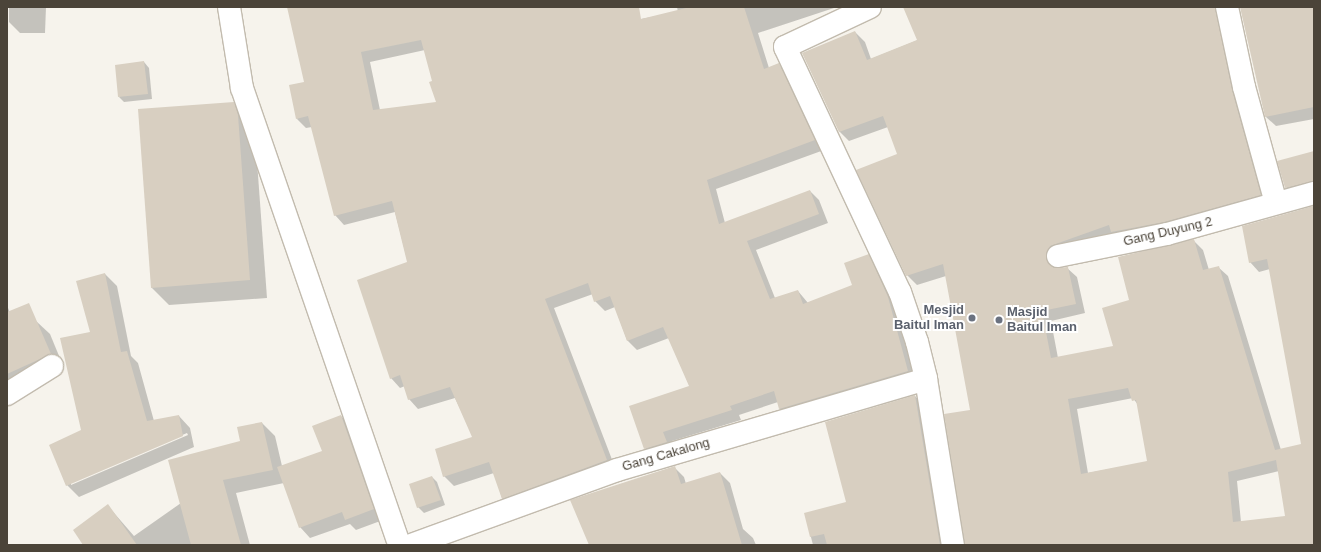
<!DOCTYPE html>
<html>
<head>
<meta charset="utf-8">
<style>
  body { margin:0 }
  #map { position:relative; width:1321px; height:552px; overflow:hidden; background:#f6f3ec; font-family:Arial,sans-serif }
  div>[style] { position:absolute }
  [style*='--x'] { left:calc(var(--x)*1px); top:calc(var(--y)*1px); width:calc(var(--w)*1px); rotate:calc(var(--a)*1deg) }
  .shadow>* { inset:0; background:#0003 }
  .building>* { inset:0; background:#d8cfc1 }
  .roads { filter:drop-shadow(1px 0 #c2bbae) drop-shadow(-1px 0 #c2bbae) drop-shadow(0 1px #c2bbae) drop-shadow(0 -1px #c2bbae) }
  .minor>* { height:22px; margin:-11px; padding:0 11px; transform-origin:11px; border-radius:11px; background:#fff }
  .dots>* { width:11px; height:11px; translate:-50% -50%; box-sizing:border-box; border:2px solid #fff; border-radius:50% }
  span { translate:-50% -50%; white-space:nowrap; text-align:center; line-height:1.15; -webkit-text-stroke:4px #fff; paint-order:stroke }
  .street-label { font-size:13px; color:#4b4439 }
  .worship-label { font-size:13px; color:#5b616d; font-weight:700 }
  .right { translate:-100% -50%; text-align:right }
  .left { translate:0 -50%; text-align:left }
  .frame { position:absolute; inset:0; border:8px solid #4b4439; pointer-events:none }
</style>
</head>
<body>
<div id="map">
  <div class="shadow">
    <div style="clip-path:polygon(9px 7px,46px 7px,45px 33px,20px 33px,9px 22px)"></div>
    <div style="clip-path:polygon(evenodd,288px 7px,607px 7px,620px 23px,678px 12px,677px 7px,837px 7px,758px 33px,769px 68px,778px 64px,788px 74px,824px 150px,716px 189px,725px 223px,810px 191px,819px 200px,828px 223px,756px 250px,775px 298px,798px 291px,808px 303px,853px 286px,868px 256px,878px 265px,898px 307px,917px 381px,789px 418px,780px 409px,778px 402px,739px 415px,741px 420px,672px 441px,676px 452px,654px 458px,645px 449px,690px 387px,669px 338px,637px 350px,627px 340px,615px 307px,605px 311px,595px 301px,593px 294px,554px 308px,616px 470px,512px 508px,502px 498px,494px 473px,454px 486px,444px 476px,474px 438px,455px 398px,418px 409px,409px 399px,405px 386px,400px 388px,391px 378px,408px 263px,395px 212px,344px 225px,335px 215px,312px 127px,306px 128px,297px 119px,306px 83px,288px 7px,425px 50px,438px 103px,380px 110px,370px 62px,425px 50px)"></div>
    <div style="clip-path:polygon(evenodd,916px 7px,1228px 7px,1270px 204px,1059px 256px,1055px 269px,1067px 268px,1077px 277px,1085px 313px,1051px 321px,1058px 358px,1114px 347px,1131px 300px,1194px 241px,1203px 250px,1209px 270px,1218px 267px,1228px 276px,1281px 450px,1302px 445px,1270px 269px,1259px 272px,1250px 262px,1243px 227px,1314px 206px,1314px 545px,965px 545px,945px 415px,971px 411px,946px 276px,917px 285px,907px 275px,899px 154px,888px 127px,849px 141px,839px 131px,855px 32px,865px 42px,871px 59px,918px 40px,916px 7px,1133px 398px,1138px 405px,1148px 462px,1088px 473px,1077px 409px,1133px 398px,916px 7px,1279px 471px,1286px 517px,1241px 522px,1237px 481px,1279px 471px)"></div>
    <div style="clip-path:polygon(1241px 7px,1314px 7px,1314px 119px,1276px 126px,1266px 117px)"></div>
    <div style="clip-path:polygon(144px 62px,149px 68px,152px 99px,124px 102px,119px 97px)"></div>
    <div style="clip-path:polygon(233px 103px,251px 121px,255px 134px,267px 298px,169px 305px,151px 287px)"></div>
    <div style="clip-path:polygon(1314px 152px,1314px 193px,1295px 197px,1286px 188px)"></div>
    <div style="clip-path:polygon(evenodd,105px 274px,117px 286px,131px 356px,138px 363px,154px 421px,179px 416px,190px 428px,194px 447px,79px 497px,67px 485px,83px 431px,91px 332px,105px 274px,187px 433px,188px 435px,71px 485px,71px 483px,187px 433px)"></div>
    <div style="clip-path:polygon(7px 305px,12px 319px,7px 321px)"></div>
    <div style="clip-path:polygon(36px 321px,50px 334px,64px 368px,7px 392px,7px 336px)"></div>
    <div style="clip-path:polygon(915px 396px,924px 406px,948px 545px,813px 545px,805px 514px,848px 503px)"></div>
    <div style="clip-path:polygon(341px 416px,351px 427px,383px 520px,356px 530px,350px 524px,310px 538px,300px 527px,284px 483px,236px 493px,250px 545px,84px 545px,108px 506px,134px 536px,181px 503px,262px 423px,275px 436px,282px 466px,323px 452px)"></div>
    <div style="clip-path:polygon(674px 467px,684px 477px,686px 484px,720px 473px,730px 483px,743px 529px,753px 538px,756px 545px,590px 545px)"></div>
    <div style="clip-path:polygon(432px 477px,437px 482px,445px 505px,424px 513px,418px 507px)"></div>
  </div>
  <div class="building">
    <div style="clip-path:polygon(evenodd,287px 7px,639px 7px,641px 19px,690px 7px,744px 7px,764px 69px,779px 63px,815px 140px,707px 180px,719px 224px,810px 190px,819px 214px,747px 241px,770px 299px,798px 290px,803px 304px,852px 285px,844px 263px,869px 254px,888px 297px,908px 371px,779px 409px,774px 391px,730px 406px,732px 410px,663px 432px,667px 442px,644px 449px,629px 406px,689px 386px,663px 327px,627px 341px,610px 296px,594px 302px,588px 283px,545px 299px,607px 460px,502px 499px,489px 462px,443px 477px,435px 449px,472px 437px,450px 387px,408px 400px,400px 375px,390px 379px,357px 280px,407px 262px,392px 201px,334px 216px,308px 116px,296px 119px,289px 85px,304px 82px,287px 7px,421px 40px,432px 81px,429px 82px,436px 102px,373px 110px,361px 52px,421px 40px)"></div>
    <div style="clip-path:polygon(evenodd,903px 7px,1215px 7px,1232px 90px,1261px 195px,1164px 222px,1111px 232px,1109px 225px,1050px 246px,1046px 259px,1054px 268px,1068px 267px,1076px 304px,1042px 311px,1051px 358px,1113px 346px,1102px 308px,1129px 300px,1118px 257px,1194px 239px,1203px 270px,1219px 266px,1275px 450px,1301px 444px,1267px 259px,1249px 263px,1242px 226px,1314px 206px,1314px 545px,965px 545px,944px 414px,970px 410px,943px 264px,906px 276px,856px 170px,897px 154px,883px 116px,839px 132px,802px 53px,855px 31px,867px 60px,917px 40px,903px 7px,1128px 388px,1132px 401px,1136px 400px,1147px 461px,1081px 474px,1068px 399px,1128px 388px,903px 7px,1276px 460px,1285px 516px,1233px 522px,1228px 472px,1276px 460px)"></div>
    <div style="clip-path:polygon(1240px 7px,1314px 7px,1314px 107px,1265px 117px)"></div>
    <div style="clip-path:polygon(144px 61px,148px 94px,118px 97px,115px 65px)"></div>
    <div style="clip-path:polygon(234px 102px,238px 115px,250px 280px,151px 288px,138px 109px)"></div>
    <div style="clip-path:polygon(1314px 151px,1314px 181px,1285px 188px,1277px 161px)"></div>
    <div style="clip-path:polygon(105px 273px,121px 352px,127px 351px,147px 421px,179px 415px,183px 436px,66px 486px,49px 445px,81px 430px,60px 338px,90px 332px,76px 281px)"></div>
    <div style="clip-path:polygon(29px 303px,51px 354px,7px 374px,7px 312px)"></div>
    <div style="clip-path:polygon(915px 395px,940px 545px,827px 545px,824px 534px,810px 537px,804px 513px,846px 502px,825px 422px)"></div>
    <div style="clip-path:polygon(341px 415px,374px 509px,345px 520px,342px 512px,299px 528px,277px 467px,322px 451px,312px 426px)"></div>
    <div style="clip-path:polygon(262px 422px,273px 470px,223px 480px,241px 545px,191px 545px,168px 460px,240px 441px,237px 427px)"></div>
    <div style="clip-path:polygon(675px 466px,681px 484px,720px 472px,742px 545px,589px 545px,570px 500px)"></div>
    <div style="clip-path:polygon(432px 476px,441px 500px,417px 508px,409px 484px)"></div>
    <div style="clip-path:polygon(108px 504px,137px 545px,83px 545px,73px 530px)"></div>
  </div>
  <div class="roads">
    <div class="minor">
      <div style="--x:229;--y:7;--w:82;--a:80.9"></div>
      <div style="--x:242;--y:88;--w:477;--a:71"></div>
      <div style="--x:870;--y:7;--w:94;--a:154.8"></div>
      <div style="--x:785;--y:47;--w:271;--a:64.9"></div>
      <div style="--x:900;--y:292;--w:53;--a:71.2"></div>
      <div style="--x:917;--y:342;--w:38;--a:76"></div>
      <div style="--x:926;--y:379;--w:168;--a:80.8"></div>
      <div style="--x:1227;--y:7;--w:82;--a:78"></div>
      <div style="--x:1244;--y:87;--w:120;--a:74.6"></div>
      <div style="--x:1058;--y:256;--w:111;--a:-11.4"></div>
      <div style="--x:1167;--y:234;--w:153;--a:-15.6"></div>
      <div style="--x:7;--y:394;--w:53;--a:-31.9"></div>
      <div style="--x:411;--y:545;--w:219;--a:-20"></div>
      <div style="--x:617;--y:470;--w:322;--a:-16.4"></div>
    </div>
  </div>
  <div class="dots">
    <div style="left:972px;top:318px;background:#6b7280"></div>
    <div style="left:999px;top:320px;background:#6b7280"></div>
  </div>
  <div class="street-label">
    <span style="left:1168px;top:232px;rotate:-13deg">Gang Duyung 2</span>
    <span style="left:666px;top:455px;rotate:-16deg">Gang Cakalong</span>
  </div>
  <div class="worship-label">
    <span class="right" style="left:964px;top:318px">Mesjid<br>Baitul Iman</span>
    <span class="left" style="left:1007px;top:320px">Masjid<br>Baitul Iman</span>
  </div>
  <div class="frame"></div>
</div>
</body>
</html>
